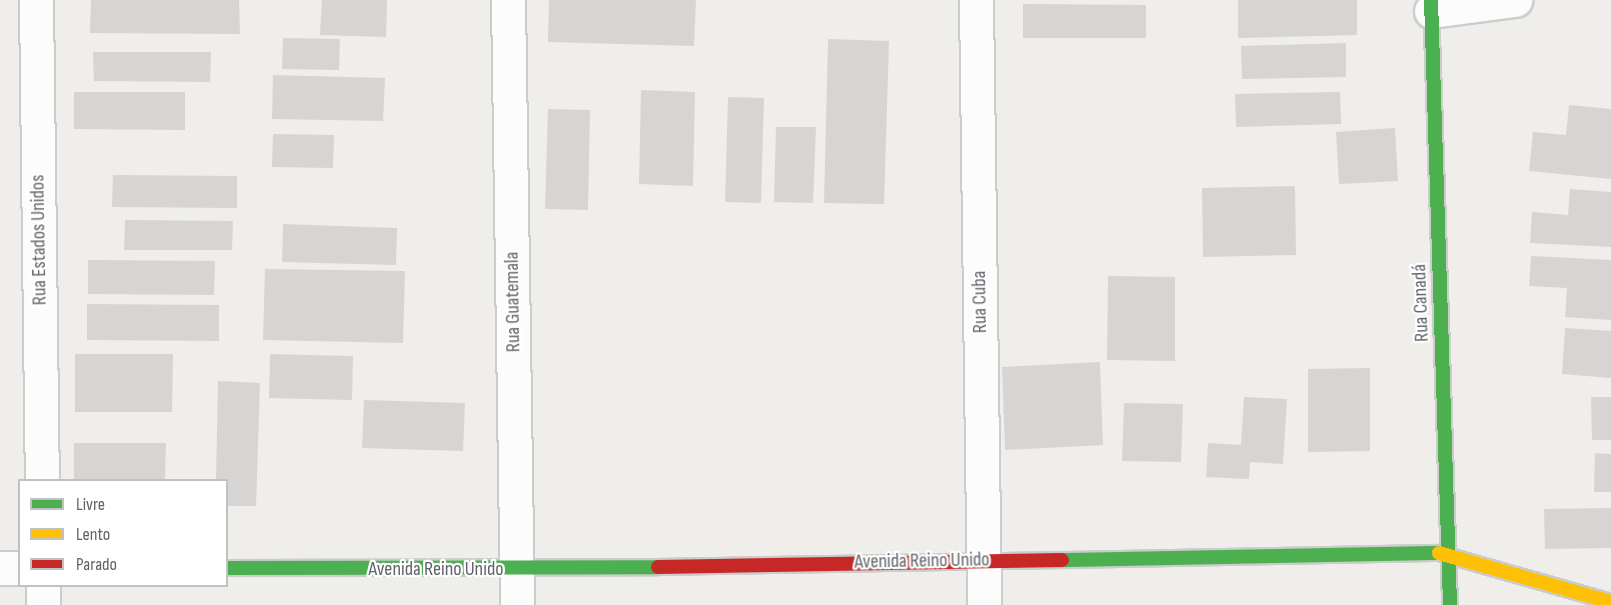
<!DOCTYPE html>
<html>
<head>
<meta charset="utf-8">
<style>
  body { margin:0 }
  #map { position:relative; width:1611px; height:605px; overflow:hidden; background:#efeeea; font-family:"Sofia Sans Condensed",sans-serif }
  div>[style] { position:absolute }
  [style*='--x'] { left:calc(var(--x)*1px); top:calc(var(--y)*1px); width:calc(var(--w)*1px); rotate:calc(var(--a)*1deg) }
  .building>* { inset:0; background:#d6d5d3 }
  .roads { filter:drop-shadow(2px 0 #cbcccc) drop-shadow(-2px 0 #cbcccc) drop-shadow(0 2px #cbcccc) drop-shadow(0 -2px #cbcccc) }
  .street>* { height:33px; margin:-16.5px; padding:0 16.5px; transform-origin:16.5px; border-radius:16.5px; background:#fdfcfc }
  .fast>* { height:14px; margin:-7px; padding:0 7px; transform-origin:7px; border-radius:7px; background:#4caf50 }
  .slow>* { height:14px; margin:-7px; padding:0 7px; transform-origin:7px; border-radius:7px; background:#ffc107 }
  .jam>* { height:14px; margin:-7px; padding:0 7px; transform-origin:7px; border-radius:7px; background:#c62828 }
  span { translate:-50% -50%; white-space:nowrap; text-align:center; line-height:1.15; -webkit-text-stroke:4.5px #fff; paint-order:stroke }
  .street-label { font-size:20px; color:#5f6368 }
  .legend { position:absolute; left:18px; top:479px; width:210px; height:108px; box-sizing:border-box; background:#fff; border:2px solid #bfc1c3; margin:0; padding:8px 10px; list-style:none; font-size:18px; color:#5f6368 }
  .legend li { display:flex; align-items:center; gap:12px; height:30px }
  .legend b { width:30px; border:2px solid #bfc1c3 }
</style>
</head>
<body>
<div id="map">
  <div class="building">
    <div style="clip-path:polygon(91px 0,239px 0,240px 34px,90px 33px)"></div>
    <div style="clip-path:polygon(322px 0,387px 0,386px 37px,320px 35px)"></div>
    <div style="clip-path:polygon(549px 0,696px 0,694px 46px,548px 42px)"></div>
    <div style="clip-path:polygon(1238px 0,1357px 0,1357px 35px,1238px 38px)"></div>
    <div style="clip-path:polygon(1023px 4px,1146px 5px,1146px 38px,1023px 38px)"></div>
    <div style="clip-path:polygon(283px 38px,340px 39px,339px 70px,282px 69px)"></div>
    <div style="clip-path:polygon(828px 39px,889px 41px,884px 204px,824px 203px)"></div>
    <div style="clip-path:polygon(1346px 43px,1346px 77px,1242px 79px,1241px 46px)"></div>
    <div style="clip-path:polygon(93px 52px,211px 52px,210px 82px,94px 81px)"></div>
    <div style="clip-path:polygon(273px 75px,385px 78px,383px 121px,272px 119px)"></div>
    <div style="clip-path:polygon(641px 90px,695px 92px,693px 186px,639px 184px)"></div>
    <div style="clip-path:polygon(74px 92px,185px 92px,185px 130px,74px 129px)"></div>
    <div style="clip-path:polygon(1340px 92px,1341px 124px,1236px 127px,1235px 94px)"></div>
    <div style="clip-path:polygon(728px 97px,764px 98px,761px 203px,725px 202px)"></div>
    <div style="clip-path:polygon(1569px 105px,1611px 109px,1611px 179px,1529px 171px,1533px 132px,1566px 135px)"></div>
    <div style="clip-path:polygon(548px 109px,590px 110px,588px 210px,545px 209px)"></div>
    <div style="clip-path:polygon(776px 127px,816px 127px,813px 203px,774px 202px)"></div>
    <div style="clip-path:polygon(1395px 128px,1398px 181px,1339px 184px,1336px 132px)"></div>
    <div style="clip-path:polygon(273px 134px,334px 135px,333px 168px,272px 167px)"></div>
    <div style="clip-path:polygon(113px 175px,237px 176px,237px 208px,112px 207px)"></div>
    <div style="clip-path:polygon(1295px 186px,1296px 255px,1203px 257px,1202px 188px)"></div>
    <div style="clip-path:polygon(1570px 189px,1611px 192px,1611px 247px,1530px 243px,1532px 212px,1568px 215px)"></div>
    <div style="clip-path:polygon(125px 220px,233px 221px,232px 250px,124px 250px)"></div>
    <div style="clip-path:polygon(283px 224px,397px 228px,396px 265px,282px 262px)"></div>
    <div style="clip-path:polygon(1531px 256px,1611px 260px,1611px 320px,1565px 317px,1567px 288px,1529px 286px)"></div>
    <div style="clip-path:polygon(88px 260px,215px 261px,214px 295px,88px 294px)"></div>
    <div style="clip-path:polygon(265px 269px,405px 271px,403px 343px,263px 340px)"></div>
    <div style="clip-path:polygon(1108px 276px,1175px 277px,1175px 361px,1107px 360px)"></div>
    <div style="clip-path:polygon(87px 304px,219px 305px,219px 341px,87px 340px)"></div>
    <div style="clip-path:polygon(1565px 328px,1611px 331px,1611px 378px,1562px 374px)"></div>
    <div style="clip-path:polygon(75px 354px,173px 354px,172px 412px,75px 412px)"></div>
    <div style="clip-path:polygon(270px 354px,353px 356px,352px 400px,269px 398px)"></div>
    <div style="clip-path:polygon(1100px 362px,1103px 445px,1005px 450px,1002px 367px)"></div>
    <div style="clip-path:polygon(1370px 368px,1370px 451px,1308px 452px,1308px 369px)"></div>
    <div style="clip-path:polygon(218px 381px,260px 383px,256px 506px,226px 506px,226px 480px,216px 480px)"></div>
    <div style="clip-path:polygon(1244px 397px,1287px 399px,1283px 464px,1250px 462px,1249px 479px,1206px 477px,1208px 443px,1241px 445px)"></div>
    <div style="clip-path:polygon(1591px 397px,1611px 397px,1611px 440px,1592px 440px)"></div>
    <div style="clip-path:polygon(364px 400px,465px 403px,463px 451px,362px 448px)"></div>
    <div style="clip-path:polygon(1124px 403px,1183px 404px,1181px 462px,1122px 461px)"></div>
    <div style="clip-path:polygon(74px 443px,166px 443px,165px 480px,74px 480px)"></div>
    <div style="clip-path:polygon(1595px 453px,1611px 454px,1611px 492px,1594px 492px)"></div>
    <div style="clip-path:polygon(1611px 508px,1611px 548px,1545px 549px,1544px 509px)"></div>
  </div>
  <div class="roads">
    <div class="street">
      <div style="--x:36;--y:0;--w:480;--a:89.3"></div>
      <div style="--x:508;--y:0;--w:605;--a:89.15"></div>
      <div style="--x:976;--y:0;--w:605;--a:89.24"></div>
      <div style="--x:1431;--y:11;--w:85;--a:-7.5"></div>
      <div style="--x:0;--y:568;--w:20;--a:0"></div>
      <div style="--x:43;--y:586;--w:19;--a:90"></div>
    </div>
    <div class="fast">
      <div style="--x:1431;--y:0;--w:605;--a:88.2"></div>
      <div style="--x:1062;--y:560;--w:377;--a:-1.1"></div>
      <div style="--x:226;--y:568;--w:432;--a:-0.1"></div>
    </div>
    <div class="slow">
      <div style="--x:1439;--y:553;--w:179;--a:15.9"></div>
    </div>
    <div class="jam">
      <div style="--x:658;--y:567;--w:404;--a:-1"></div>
    </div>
  </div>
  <div class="street-label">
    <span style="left:39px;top:240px;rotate:-91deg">Rua Estados Unidos</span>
    <span style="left:513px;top:302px;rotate:-91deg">Rua Guatemala</span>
    <span style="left:980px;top:302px;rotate:-91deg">Rua Cuba</span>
    <span style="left:1421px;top:303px;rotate:-92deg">Rua Canadá</span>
    <span style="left:922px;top:561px;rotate:-1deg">Avenida Reino Unido</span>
    <span style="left:436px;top:569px">Avenida Reino Unido</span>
  </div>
  <ul class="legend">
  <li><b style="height:8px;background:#4caf50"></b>Livre</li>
  <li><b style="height:8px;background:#ffc107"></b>Lento</li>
  <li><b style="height:8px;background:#c62828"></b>Parado</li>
  </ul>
</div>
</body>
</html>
